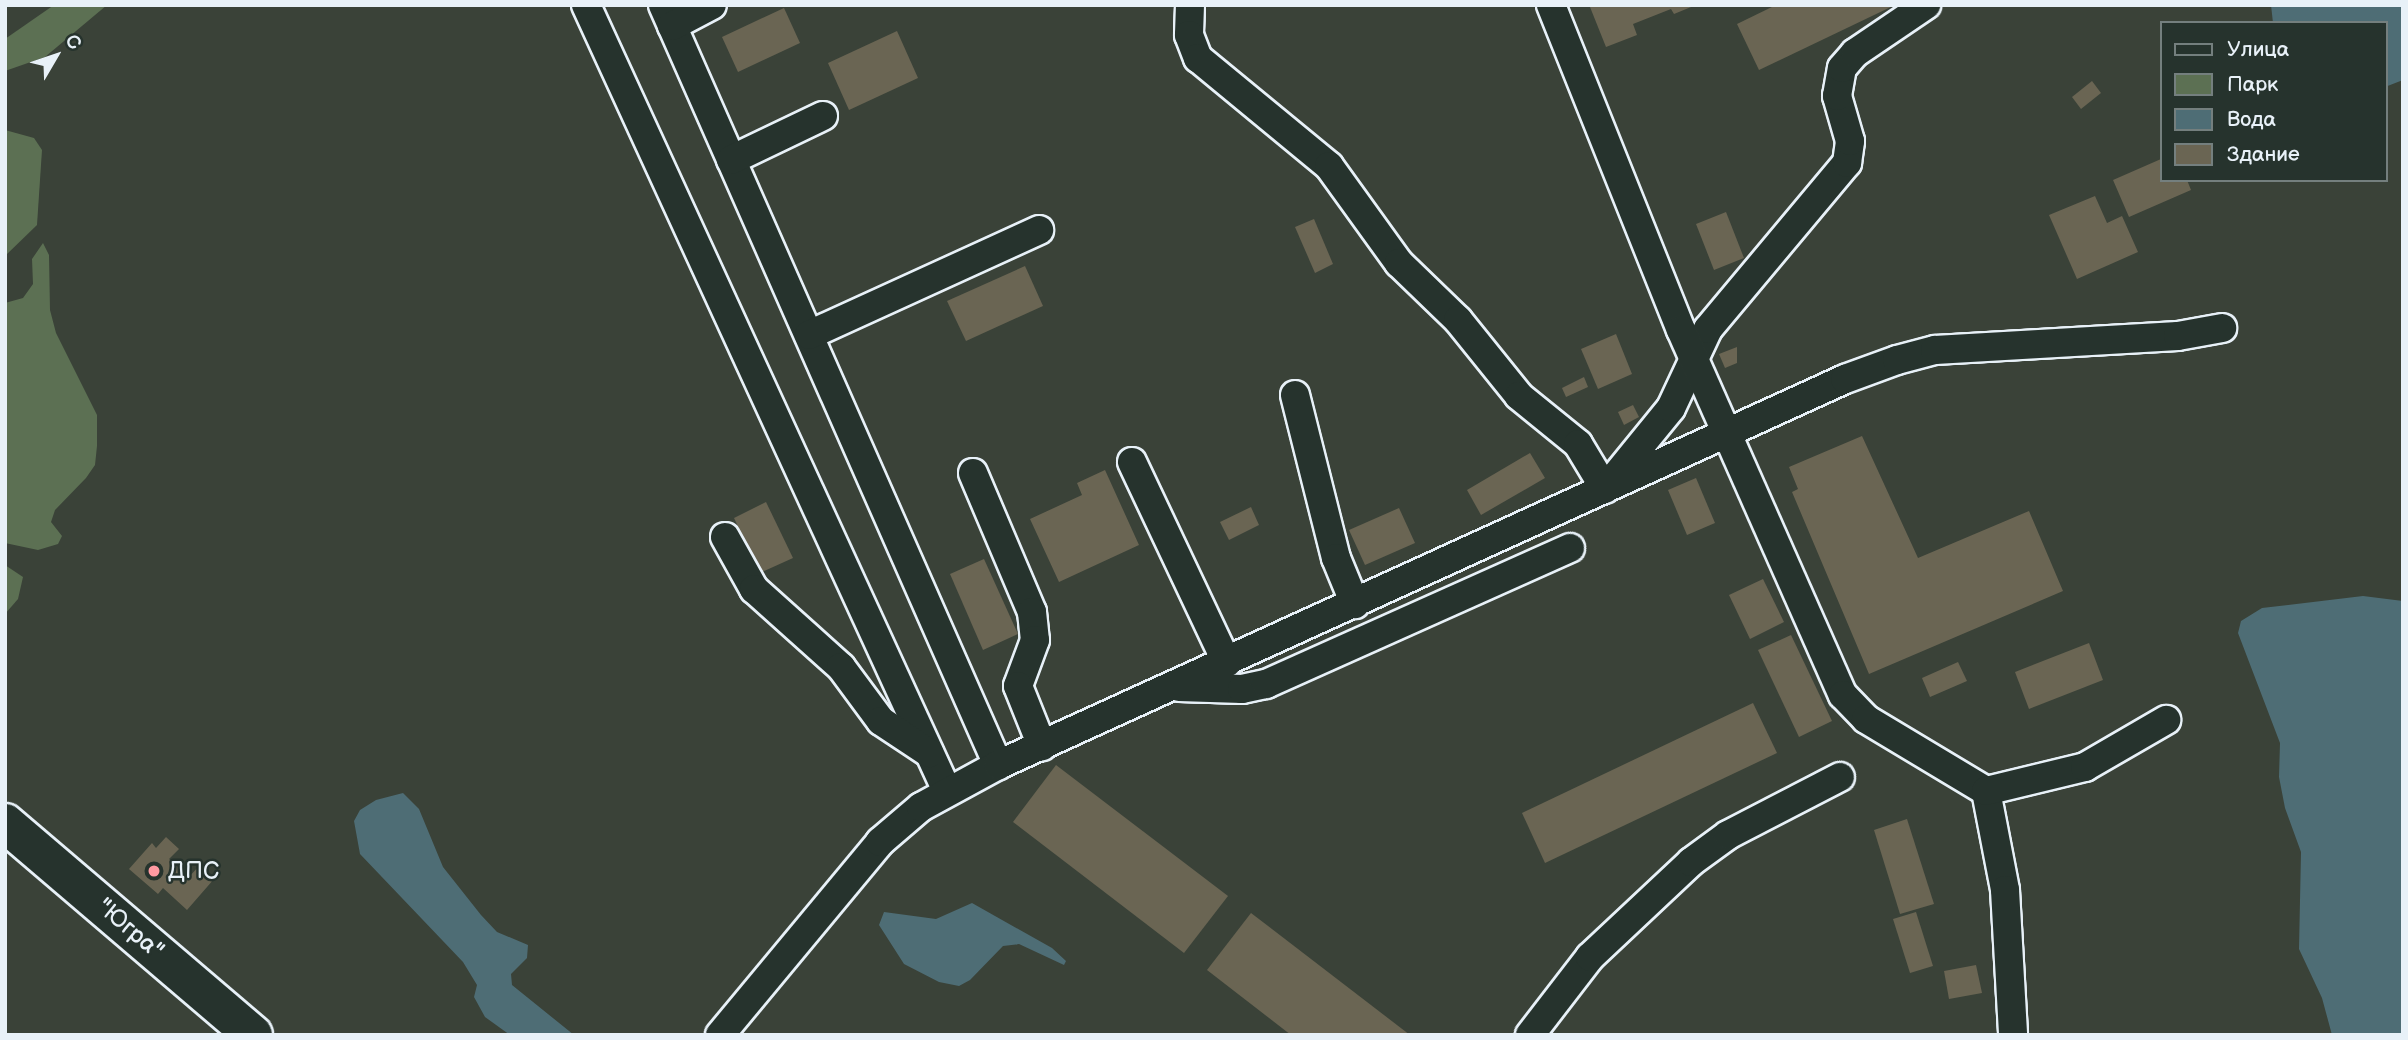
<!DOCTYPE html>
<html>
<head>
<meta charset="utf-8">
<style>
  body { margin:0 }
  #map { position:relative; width:2408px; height:1040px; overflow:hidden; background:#3a4238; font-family:"Balsamiq Sans",sans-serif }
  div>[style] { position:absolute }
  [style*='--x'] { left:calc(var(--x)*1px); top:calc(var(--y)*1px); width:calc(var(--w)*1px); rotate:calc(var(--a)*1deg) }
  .green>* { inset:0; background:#5c7053 }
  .water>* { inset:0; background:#4e6d75 }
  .building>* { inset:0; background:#6a6553 }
  .roads { filter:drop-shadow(2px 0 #e8f1f8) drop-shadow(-2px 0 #e8f1f8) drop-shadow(0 2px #e8f1f8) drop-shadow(0 -2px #e8f1f8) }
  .minor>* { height:28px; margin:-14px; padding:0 14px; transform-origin:14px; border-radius:14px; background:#26332d }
  .highway>* { height:38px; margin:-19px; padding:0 19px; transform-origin:19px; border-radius:19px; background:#26332d }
  .dots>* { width:19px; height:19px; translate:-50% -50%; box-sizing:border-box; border:4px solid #26332d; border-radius:50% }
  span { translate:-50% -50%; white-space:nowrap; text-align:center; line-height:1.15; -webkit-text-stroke:5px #26332d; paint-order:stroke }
  .poi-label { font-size:24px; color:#e8f1f8 }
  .left { translate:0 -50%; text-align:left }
  .street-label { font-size:24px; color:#e8f1f8 }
  .frame { position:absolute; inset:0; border:7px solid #e8f1f8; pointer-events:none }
  .legend { position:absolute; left:2160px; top:21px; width:228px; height:161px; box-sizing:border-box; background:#26332d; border:2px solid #747f7e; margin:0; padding:9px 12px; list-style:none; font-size:21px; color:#e8f1f8 }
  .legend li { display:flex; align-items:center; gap:14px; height:35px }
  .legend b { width:35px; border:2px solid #747f7e }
  .north { position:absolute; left:21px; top:21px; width:70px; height:70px; -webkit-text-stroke:5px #26332d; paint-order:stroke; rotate:51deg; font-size:19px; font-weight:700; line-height:28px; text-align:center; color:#e8f1f8 }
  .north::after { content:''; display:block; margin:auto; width:24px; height:32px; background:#e8f1f8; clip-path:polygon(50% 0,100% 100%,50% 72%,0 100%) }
</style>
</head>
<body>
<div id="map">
  <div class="green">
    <div style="clip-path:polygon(54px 5px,107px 5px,45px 57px,5px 71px,5px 39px)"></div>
    <div style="clip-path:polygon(5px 130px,34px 138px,42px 150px,37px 225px,5px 256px)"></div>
    <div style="clip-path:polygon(43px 243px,49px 255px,50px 310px,56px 333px,97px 415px,97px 446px,95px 465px,86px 478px,55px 510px,51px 522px,62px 536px,58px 544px,38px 550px,5px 543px,5px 303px,23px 298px,33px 284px,32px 259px)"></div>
    <div style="clip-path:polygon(5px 565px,23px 577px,18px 599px,5px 614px)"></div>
  </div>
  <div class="water">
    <div style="clip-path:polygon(2271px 5px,2403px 5px,2403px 80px,2385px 87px,2385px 23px,2273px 23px)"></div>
    <div style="clip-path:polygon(2363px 596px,2403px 601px,2403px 1035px,2332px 1035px,2322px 998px,2299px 949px,2301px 852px,2285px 808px,2279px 777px,2280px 743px,2238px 633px,2241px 621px,2262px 608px)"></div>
    <div style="clip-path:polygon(403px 793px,419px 809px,443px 867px,481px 915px,497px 932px,528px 945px,527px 958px,511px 974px,512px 985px,574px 1035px,510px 1035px,485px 1017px,474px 997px,477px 985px,463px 962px,360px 854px,354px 821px,360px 810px,376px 800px)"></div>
    <div style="clip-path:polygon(972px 903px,1052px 948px,1066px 961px,1064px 965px,1019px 944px,1003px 946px,970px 980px,959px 986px,939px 982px,904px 964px,879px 925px,884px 912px,936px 919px)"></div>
  </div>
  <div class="building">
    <div style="clip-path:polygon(1696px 5px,1674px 14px,1671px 9px,1633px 24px,1637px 35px,1606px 47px,1590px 7px)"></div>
    <div style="clip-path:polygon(1776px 5px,1895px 5px,1759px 70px,1737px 24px)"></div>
    <div style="clip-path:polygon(784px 8px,800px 43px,738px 72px,722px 37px)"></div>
    <div style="clip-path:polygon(897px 31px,918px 78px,849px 110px,828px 63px)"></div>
    <div style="clip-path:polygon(2092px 81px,2101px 93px,2081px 109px,2072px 97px)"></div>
    <div style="clip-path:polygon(2161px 159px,2161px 180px,2187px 180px,2191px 190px,2129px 217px,2113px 180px)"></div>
    <div style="clip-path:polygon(2095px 196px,2107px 223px,2122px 216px,2138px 252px,2077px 279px,2049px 215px)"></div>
    <div style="clip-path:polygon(1726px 212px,1744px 258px,1714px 270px,1696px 224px)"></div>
    <div style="clip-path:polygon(1314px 219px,1333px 264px,1315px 273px,1295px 227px)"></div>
    <div style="clip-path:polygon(1025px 266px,1043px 306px,966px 341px,947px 301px)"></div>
    <div style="clip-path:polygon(1616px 334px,1632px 374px,1598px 389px,1581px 349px)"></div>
    <div style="clip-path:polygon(1737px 347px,1737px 363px,1725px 368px,1719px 354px)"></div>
    <div style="clip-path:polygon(1584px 377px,1588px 387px,1566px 397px,1562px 388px)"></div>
    <div style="clip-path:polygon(1633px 405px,1639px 417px,1624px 425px,1618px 412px)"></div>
    <div style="clip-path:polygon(1862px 436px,1918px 558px,2029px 511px,2063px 591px,1869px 674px,1792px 492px,1798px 489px,1789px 467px)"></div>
    <div style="clip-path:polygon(1530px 453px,1545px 478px,1481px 515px,1467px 490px)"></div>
    <div style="clip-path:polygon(1105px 470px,1139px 545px,1059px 582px,1030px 519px,1082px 495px,1077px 483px)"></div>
    <div style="clip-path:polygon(1696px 478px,1715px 523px,1687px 535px,1668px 490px)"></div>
    <div style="clip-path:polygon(766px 502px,793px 558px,760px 573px,734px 518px)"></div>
    <div style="clip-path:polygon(1251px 507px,1259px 525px,1229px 540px,1220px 522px)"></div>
    <div style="clip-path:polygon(1399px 508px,1415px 543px,1365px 565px,1349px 530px)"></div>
    <div style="clip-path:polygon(984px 559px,1018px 634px,983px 650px,950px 574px)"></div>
    <div style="clip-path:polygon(1763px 579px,1784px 622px,1750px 639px,1729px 595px)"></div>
    <div style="clip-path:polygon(1791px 635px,1832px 721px,1799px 737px,1758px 650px)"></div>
    <div style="clip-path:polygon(2089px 643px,2103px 680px,2029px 709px,2015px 672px)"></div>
    <div style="clip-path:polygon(1958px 662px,1967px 681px,1930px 697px,1922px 678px)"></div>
    <div style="clip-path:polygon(1753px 703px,1777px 753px,1545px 863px,1522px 813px)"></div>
    <div style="clip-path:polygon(1056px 765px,1228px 896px,1184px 953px,1013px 822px)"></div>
    <div style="clip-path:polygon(1907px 819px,1934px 904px,1900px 914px,1874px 830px)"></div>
    <div style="clip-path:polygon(166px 837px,179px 849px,169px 859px,189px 877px,199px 866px,214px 879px,187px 910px,163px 888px,158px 894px,129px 869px,152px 843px,156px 848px)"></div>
    <div style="clip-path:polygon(1916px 912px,1933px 966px,1910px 973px,1893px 919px)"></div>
    <div style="clip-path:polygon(1251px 913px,1410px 1035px,1291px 1035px,1207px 970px)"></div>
    <div style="clip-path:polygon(1976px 965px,1982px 993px,1949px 999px,1944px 971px)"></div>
  </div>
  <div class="roads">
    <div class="minor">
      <div style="--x:586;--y:5;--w:865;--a:65.33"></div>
      <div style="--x:663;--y:5;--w:831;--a:66.21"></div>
      <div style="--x:1190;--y:5;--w:30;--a:92"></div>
      <div style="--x:1189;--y:35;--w:25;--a:69"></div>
      <div style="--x:1198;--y:58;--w:170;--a:39.5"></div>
      <div style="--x:1329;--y:166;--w:120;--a:54.2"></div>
      <div style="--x:1399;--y:263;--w:82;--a:44"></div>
      <div style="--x:1458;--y:320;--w:97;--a:51.2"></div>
      <div style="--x:1519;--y:396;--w:76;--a:39.1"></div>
      <div style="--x:1578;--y:444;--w:52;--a:59"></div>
      <div style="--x:1605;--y:489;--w:104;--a:-50.8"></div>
      <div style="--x:1671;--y:408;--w:87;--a:-64.9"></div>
      <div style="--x:1708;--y:329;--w:217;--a:-50.1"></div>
      <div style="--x:1847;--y:163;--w:22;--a:-82"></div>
      <div style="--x:1850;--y:141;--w:47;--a:-106.1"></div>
      <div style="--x:1837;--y:96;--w:28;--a:-80"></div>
      <div style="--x:1842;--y:68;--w:20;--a:-49"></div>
      <div style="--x:1855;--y:53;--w:86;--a:-34.1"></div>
      <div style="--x:1551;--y:5;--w:350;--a:68.2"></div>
      <div style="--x:1681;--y:330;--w:399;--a:66.1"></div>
      <div style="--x:1843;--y:695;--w:33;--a:46"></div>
      <div style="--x:1866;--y:719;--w:140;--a:31"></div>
      <div style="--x:1986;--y:791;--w:101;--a:79.1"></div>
      <div style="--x:2005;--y:890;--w:145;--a:86.8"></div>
      <div style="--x:672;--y:26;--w:45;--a:-27.7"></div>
      <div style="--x:731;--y:160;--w:102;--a:-25.6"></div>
      <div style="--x:809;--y:335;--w:253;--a:-24.5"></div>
      <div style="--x:1295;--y:395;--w:168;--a:75.9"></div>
      <div style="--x:1336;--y:558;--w:50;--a:67.6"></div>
      <div style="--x:1132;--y:462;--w:222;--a:64.7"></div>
      <div style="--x:973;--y:473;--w:151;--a:67"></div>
      <div style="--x:1032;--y:612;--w:28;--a:84"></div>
      <div style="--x:1035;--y:640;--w:49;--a:110.3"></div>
      <div style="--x:1018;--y:686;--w:65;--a:68.2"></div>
      <div style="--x:725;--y:537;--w:60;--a:60.9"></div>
      <div style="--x:754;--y:589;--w:117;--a:41.9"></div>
      <div style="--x:841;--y:667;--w:67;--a:53.5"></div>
      <div style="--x:881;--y:721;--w:58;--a:33.7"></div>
      <div style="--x:1179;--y:687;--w:63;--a:1.8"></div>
      <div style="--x:1242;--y:689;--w:25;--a:-12"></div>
      <div style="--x:1266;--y:684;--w:333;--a:-24.1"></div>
      <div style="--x:1986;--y:791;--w:102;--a:-13.6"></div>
      <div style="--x:2085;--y:767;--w:94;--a:-30.1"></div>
      <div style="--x:720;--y:1035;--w:251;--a:-50.3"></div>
      <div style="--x:880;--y:842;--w:54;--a:-40.5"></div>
      <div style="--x:921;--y:807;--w:88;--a:-28.6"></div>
      <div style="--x:998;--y:765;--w:931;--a:-24.5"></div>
      <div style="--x:1845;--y:379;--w:55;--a:-20.1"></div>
      <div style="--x:1897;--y:360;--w:39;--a:-15"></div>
      <div style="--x:1935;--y:350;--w:243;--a:-3.3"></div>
      <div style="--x:2178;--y:336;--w:45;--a:-10.3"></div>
      <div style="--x:1530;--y:1035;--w:98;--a:-52.4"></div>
      <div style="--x:1590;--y:957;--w:139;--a:-43.2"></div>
      <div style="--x:1691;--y:862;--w:46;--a:-36.1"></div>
      <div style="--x:1728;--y:835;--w:126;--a:-27.4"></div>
    </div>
    <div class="highway">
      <div style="--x:5;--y:823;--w:326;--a:40.5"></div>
    </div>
  </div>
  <div class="dots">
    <div style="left:154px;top:871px;background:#ff9aa2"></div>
  </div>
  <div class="poi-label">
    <span class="left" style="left:168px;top:871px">ДПС</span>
  </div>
  <div class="street-label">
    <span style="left:130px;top:929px;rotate:40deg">"Югра"</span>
  </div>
  <div class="frame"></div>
  <ul class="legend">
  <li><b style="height:9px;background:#26332d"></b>Улица</li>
  <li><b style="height:19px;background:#5c7053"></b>Парк</li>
  <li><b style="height:19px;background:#4e6d75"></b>Вода</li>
  <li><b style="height:19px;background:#6a6553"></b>Здание</li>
  </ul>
  <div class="north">С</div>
</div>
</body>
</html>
